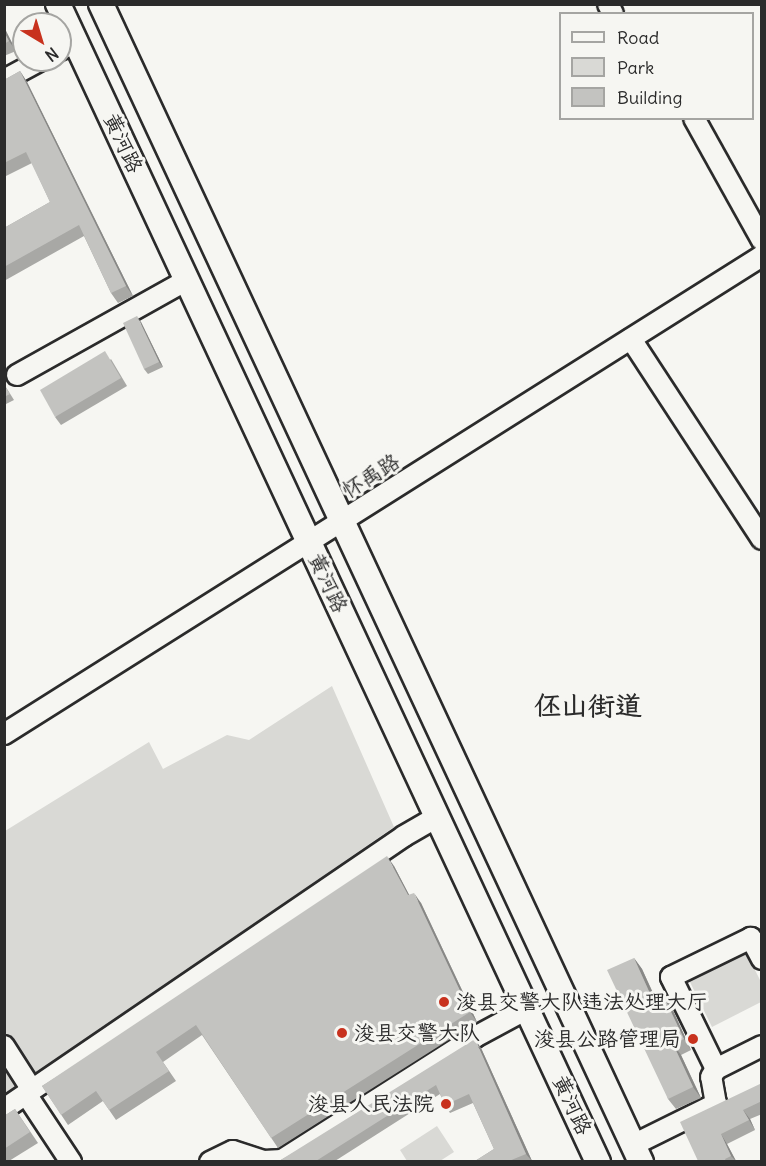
<!DOCTYPE html>
<html>
<head>
<meta charset="utf-8">
<style>
  body { margin:0 }
  #map { position:relative; width:766px; height:1166px; overflow:hidden; background:#f6f6f2; font-family:Delius,"LXGW WenKai TC",sans-serif }
  div>[style] { position:absolute }
  [style*='--x'] { left:calc(var(--x)*1px); top:calc(var(--y)*1px); width:calc(var(--w)*1px); rotate:calc(var(--a)*1deg) }
  .green>* { inset:0; background:#d9d9d5 }
  .roads { filter:drop-shadow(2px 0 #2b2b2b) drop-shadow(-2px 0 #2b2b2b) drop-shadow(0 2px #2b2b2b) drop-shadow(0 -2px #2b2b2b) }
  .minor>* { height:20px; margin:-10px; padding:0 10px; transform-origin:10px; border-radius:10px; background:#f6f6f2 }
  .major>* { height:24px; margin:-12px; padding:0 12px; transform-origin:12px; border-radius:12px; background:#f6f6f2 }
  .wall>* { inset:0; background:#a8a8a5 }
  .shaded-wall>* { inset:0; background:#888886 }
  .building>* { inset:0; background:#c3c3c0 }
  .dots>* { width:16px; height:16px; translate:-50% -50%; box-sizing:border-box; border:3px solid #f6f6f2; border-radius:50% }
  span { translate:-50% -50%; white-space:nowrap; text-align:center; line-height:1.15; -webkit-text-stroke:6px #f6f6f2; paint-order:stroke }
  .street-label { font-size:21px; color:#2b2b2b }
  .poi-label { font-size:21px; color:#2b2b2b }
  .left { translate:0 -50%; text-align:left }
  .right { translate:-100% -50%; text-align:right }
  .district-label { font-size:27px; color:#2b2b2b; font-weight:700 }
  .frame { position:absolute; inset:0; border:6px solid #2b2b2b; pointer-events:none }
  .legend { position:absolute; left:559px; top:12px; width:195px; height:108px; box-sizing:border-box; background:#f6f6f2; border:2px solid #a5a5a2; margin:0; padding:8px 10px; list-style:none; font-size:18px; color:#2b2b2b }
  .legend li { display:flex; align-items:center; gap:12px; height:30px }
  .legend b { width:30px; border:2px solid #a5a5a2 }
  .north { position:absolute; left:12px; top:12px; width:60px; height:60px; box-sizing:border-box; background:#f6f6f2; border:2px solid #a5a5a2; border-radius:50%; rotate:142deg; font-size:16px; font-weight:700; line-height:24px; text-align:center; color:#2b2b2b }
  .north::after { content:''; display:block; margin:auto; width:21px; height:27px; background:#c8321e; clip-path:polygon(50% 0,100% 100%,50% 72%,0 100%) }
</style>
</head>
<body>
<div id="map">
  <div class="green">
    <div style="clip-path:polygon(332px 686px,394px 827px,5px 1095px,5px 831px,149px 742px,163px 769px,227px 735px,249px 740px)"></div>
    <div style="clip-path:polygon(746px 952px,761px 982px,761px 1002px,712px 1027px,689px 980px)"></div>
    <div style="clip-path:polygon(437px 1126px,454px 1152px,440px 1161px,407px 1161px,400px 1150px)"></div>
  </div>
  <div class="roads">
    <div class="minor">
      <div style="--x:608;--y:4;--w:11;--a:63"></div>
      <div style="--x:60;--y:50;--w:17;--a:-28"></div>
      <div style="--x:4;--y:80;--w:42;--a:-28.4"></div>
      <div style="--x:694;--y:118;--w:140;--a:60.9"></div>
      <div style="--x:631;--y:339;--w:239;--a:56.8"></div>
      <div style="--x:17;--y:375;--w:195;--a:-29.2"></div>
      <div style="--x:4;--y:734;--w:896;--a:-32.24"></div>
      <div style="--x:762;--y:959;--w:24;--a:-118"></div>
      <div style="--x:751;--y:938;--w:89;--a:154"></div>
      <div style="--x:671;--y:977;--w:102;--a:63.9"></div>
      <div style="--x:716;--y:1069;--w:51;--a:-26.6"></div>
      <div style="--x:4;--y:1046;--w:52;--a:57.5"></div>
      <div style="--x:26;--y:1094;--w:82;--a:56.5"></div>
      <div style="--x:4;--y:1109;--w:484;--a:-34.3"></div>
      <div style="--x:404;--y:836;--w:38;--a:-30"></div>
      <div style="--x:633;--y:1145;--w:93;--a:-26.3"></div>
      <div style="--x:716;--y:1104;--w:27;--a:-100"></div>
      <div style="--x:711;--y:1077;--w:9;--a:-58"></div>
      <div style="--x:210;--y:1162;--w:25;--a:-26"></div>
      <div style="--x:233;--y:1151;--w:33;--a:18"></div>
      <div style="--x:264;--y:1161;--w:18;--a:-3"></div>
      <div style="--x:282;--y:1160;--w:229;--a:-32.5"></div>
      <div style="--x:475;--y:1037;--w:59;--a:-28.3"></div>
    </div>
    <div class="major">
      <div style="--x:58;--y:4;--w:1278;--a:65"></div>
      <div style="--x:101;--y:4;--w:1278;--a:65"></div>
    </div>
  </div>
  <div class="wall">
    <div style="clip-path:polygon(4px 27px,16px 51px,4px 56px)"></div>
    <div style="clip-path:polygon(20px 71px,27px 82px,133px 296px,118px 303px,111px 293px,84px 236px,4px 281px,4px 228px,50px 202px,32px 163px,4px 177px,4px 80px)"></div>
    <div style="clip-path:polygon(141px 322px,163px 367px,148px 374px,144px 369px)"></div>
    <div style="clip-path:polygon(111px 359px,127px 386px,61px 425px,55px 417px)"></div>
    <div style="clip-path:polygon(4px 384px,14px 400px,4px 405px)"></div>
    <div style="clip-path:polygon(394px 866px,409px 895px,421px 903px,477px 1022px,278px 1148px,202px 1035px,163px 1062px,176px 1081px,116px 1120px,103px 1101px,68px 1125px,42px 1086px)"></div>
    <div style="clip-path:polygon(634px 958px,642px 969px,655px 997px,670px 1004px,691px 1050px,681px 1055px,701px 1098px,676px 1109px,668px 1099px)"></div>
    <div style="clip-path:polygon(481px 1048px,532px 1161px,475px 1161px,494px 1149px,473px 1103px,450px 1113px,445px 1105px,440px 1094px,335px 1161px,279px 1161px)"></div>
    <div style="clip-path:polygon(762px 1083px,762px 1114px,750px 1119px,755px 1130px,727px 1144px,736px 1161px,698px 1161px)"></div>
    <div style="clip-path:polygon(15px 1109px,38px 1143px,9px 1161px,4px 1161px,4px 1116px)"></div>
  </div>
  <div class="shaded-wall">
    <div style="clip-path:polygon(4px 27px,16px 51px,9px 41px,4px 32px)"></div>
    <div style="clip-path:polygon(20px 71px,27px 82px,133px 296px,126px 286px)"></div>
    <div style="clip-path:polygon(137px 316px,141px 322px,163px 367px,159px 362px)"></div>
    <div style="clip-path:polygon(387px 856px,394px 866px,415px 906px,408px 895px)"></div>
    <div style="clip-path:polygon(414px 893px,421px 903px,477px 1022px,470px 1012px)"></div>
    <div style="clip-path:polygon(634px 958px,642px 969px,660px 1009px,652px 998px)"></div>
    <div style="clip-path:polygon(662px 993px,670px 1004px,691px 1050px,684px 1039px)"></div>
    <div style="clip-path:polygon(475px 1039px,481px 1048px,532px 1161px,526px 1154px)"></div>
    <div style="clip-path:polygon(673px 1044px,681px 1055px,701px 1098px,693px 1087px)"></div>
    <div style="clip-path:polygon(743px 1110px,750px 1119px,755px 1130px)"></div>
    <div style="clip-path:polygon(721px 1134px,727px 1144px,736px 1161px,731px 1156px)"></div>
  </div>
  <div class="building">
    <div style="clip-path:polygon(4px 32px,9px 41px,4px 44px)"></div>
    <div style="clip-path:polygon(20px 71px,126px 286px,111px 293px,79px 225px,4px 267px,4px 228px,50px 202px,26px 152px,4px 163px,4px 80px)"></div>
    <div style="clip-path:polygon(137px 316px,159px 362px,144px 369px,123px 323px)"></div>
    <div style="clip-path:polygon(105px 351px,121px 378px,55px 417px,40px 390px)"></div>
    <div style="clip-path:polygon(4px 385px,10px 394px,4px 397px)"></div>
    <div style="clip-path:polygon(387px 856px,408px 895px,414px 893px,470px 1012px,271px 1138px,196px 1025px,156px 1052px,169px 1071px,109px 1110px,96px 1091px,61px 1115px,42px 1086px)"></div>
    <div style="clip-path:polygon(634px 958px,652px 998px,662px 993px,684px 1039px,673px 1044px,693px 1087px,668px 1099px,607px 970px)"></div>
    <div style="clip-path:polygon(475px 1039px,526px 1154px,509px 1161px,475px 1161px,494px 1149px,469px 1094px,445px 1105px,436px 1085px,316px 1161px,279px 1161px)"></div>
    <div style="clip-path:polygon(762px 1083px,762px 1101px,743px 1110px,749px 1120px,721px 1134px,731px 1156px,725px 1159px,726px 1161px,698px 1161px,680px 1122px)"></div>
    <div style="clip-path:polygon(15px 1109px,30px 1132px,4px 1149px,4px 1116px)"></div>
  </div>
  <div class="dots">
    <div style="left:444px;top:1002px;background:#c8321e"></div>
    <div style="left:342px;top:1033px;background:#c8321e"></div>
    <div style="left:693px;top:1039px;background:#c8321e"></div>
    <div style="left:446px;top:1104px;background:#c8321e"></div>
  </div>
  <div class="street-label">
    <span style="left:123px;top:143px;rotate:65deg">黄河路</span>
    <span style="left:371px;top:476px;rotate:-32deg">怀禹路</span>
    <span style="left:328px;top:583px;rotate:65deg">黄河路</span>
    <span style="left:572px;top:1105px;rotate:65deg">黄河路</span>
  </div>
  <div class="poi-label">
    <span class="left" style="left:456px;top:1002px">浚县交警大队违法处理大厅</span>
    <span class="left" style="left:354px;top:1033px">浚县交警大队</span>
    <span class="right" style="left:681px;top:1039px">浚县公路管理局</span>
    <span class="right" style="left:434px;top:1104px">浚县人民法院</span>
  </div>
  <div class="district-label">
    <span style="left:588px;top:706px">伾山街道</span>
  </div>
  <div class="frame"></div>
  <ul class="legend">
  <li><b style="height:8px;background:#f6f6f2"></b>Road</li>
  <li><b style="height:16px;background:#d9d9d5"></b>Park</li>
  <li><b style="height:16px;background:#c3c3c0"></b>Building</li>
  </ul>
  <div class="north">N</div>
</div>
</body>
</html>
